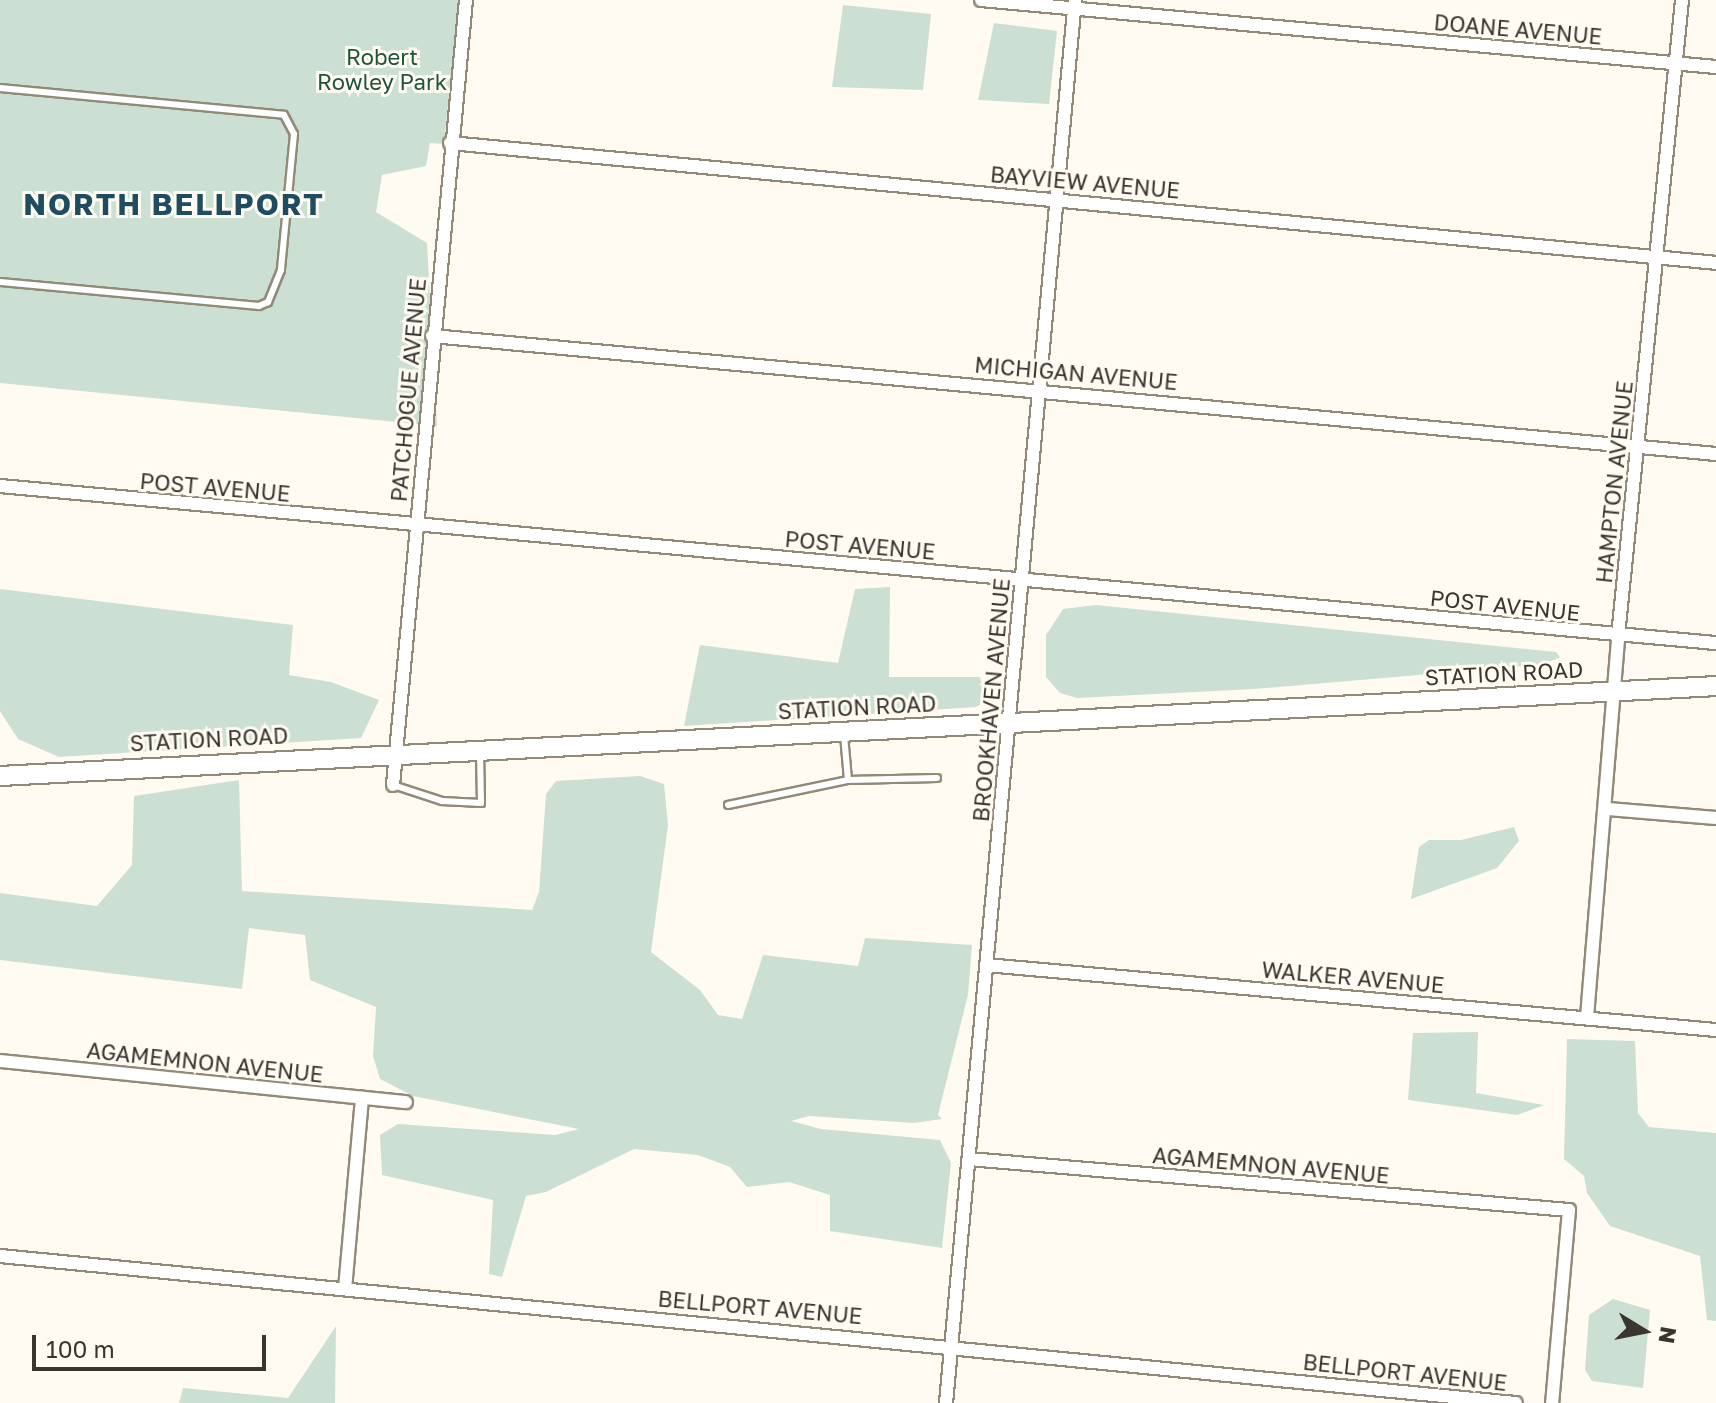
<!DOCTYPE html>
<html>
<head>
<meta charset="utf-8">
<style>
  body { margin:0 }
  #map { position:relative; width:1716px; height:1403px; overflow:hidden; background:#fffbf3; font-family:"Golos Text",sans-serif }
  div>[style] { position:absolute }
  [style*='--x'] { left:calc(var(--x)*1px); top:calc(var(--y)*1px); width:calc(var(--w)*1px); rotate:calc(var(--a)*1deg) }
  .green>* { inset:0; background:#cbe0d3 }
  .roads { filter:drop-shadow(2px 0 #928a78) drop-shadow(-2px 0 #928a78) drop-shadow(0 2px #928a78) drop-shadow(0 -2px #928a78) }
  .lane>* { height:6px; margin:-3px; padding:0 3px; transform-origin:3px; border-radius:3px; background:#fff }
  .street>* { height:12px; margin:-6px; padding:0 6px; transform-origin:6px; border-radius:6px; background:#fff }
  .secondary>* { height:18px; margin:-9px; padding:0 9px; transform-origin:9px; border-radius:9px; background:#fff }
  span { translate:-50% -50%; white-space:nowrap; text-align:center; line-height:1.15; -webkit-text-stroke:6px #fffbf3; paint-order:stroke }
  .street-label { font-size:22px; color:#3a362f }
  .park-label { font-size:22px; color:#1f5339 }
  .district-label { font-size:30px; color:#1e4c60; font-weight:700; letter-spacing:2px }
  .north { position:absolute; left:1604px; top:1291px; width:80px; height:80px; -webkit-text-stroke:6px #fffbf3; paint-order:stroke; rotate:100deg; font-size:22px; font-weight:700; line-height:32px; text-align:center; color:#3a362f }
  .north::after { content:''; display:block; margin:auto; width:28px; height:36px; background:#3a362f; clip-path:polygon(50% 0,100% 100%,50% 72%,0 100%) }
  .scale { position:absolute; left:32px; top:1335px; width:234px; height:36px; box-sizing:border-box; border:4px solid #3a362f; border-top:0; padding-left:10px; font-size:24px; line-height:28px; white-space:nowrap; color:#3a362f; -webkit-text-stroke:6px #fffbf3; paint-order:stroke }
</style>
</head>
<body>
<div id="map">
  <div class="green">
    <div style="clip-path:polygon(0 0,459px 0,444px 144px,430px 143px,426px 166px,382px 175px,376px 212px,427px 243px,437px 426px,0 383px)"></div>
    <div style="clip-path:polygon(843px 5px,931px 14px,923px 90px,832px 87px)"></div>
    <div style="clip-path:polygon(994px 23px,1057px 31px,1049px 104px,978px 100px)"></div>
    <div style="clip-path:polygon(890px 587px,889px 677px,980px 677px,986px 701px,976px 707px,684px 726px,700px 645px,838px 663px,855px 589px)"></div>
    <div style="clip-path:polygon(0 589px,293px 625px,289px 675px,331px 682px,379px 700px,361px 738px,59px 757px,18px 739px,0 711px)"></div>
    <div style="clip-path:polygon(1096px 605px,1556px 652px,1560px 657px,1545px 664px,1254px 689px,1077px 698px,1060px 693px,1046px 677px,1046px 635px,1063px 609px)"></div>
    <div style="clip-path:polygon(640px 776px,664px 784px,668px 825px,651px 952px,700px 990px,718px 1015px,742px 1019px,763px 955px,858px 966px,865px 938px,972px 945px,968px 995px,938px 1115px,942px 1119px,914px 1123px,809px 1116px,791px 1121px,821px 1129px,940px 1140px,951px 1163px,942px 1248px,830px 1231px,830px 1195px,789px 1182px,747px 1187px,730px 1167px,698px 1155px,634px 1149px,546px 1192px,526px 1196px,502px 1277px,489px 1274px,493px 1200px,382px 1175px,380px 1135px,398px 1124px,555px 1135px,579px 1129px,413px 1096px,380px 1079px,373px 1056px,376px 1007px,310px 980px,305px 935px,249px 928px,242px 989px,0 960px,0 893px,97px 906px,132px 865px,134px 796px,239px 780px,242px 891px,532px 910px,539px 892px,546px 794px,556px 781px)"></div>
    <div style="clip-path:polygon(1514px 827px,1519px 841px,1497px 868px,1411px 899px,1419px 847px,1429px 840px,1461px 840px)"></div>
    <div style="clip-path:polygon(1478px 1032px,1476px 1093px,1544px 1105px,1517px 1115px,1408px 1100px,1413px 1033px)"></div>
    <div style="clip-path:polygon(1567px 1039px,1635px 1041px,1638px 1113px,1649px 1127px,1716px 1133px,1716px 1321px,1707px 1320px,1700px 1256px,1610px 1226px,1587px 1193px,1584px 1176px,1564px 1159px)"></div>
    <div style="clip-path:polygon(1613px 1299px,1650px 1310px,1643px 1388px,1592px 1381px,1585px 1370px,1589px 1315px)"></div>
    <div style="clip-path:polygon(336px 1326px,335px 1403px,179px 1403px,183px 1388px,288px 1398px)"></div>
  </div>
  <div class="roads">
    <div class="lane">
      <div style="--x:0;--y:88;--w:285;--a:5.4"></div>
      <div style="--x:284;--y:115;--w:21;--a:62"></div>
      <div style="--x:294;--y:134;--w:137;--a:95.5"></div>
      <div style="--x:281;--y:270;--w:35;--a:112"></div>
      <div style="--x:268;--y:302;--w:10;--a:156"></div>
      <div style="--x:259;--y:306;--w:260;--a:-174.7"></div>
      <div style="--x:844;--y:735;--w:45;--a:84.9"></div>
      <div style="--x:848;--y:780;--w:89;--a:-1.3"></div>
      <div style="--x:393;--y:785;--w:52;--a:18.1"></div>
      <div style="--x:442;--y:801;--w:39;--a:3"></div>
      <div style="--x:481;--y:803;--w:50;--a:-91.1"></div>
      <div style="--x:728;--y:805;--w:123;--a:-11.8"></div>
    </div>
    <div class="street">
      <div style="--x:981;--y:0;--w:738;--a:5.21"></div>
      <div style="--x:450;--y:143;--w:1272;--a:5.41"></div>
      <div style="--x:432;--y:336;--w:1289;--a:5.25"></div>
      <div style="--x:0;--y:486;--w:1723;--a:5.23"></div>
      <div style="--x:393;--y:785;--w:788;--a:-84.69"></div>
      <div style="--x:1608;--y:809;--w:108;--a:4.8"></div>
      <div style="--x:986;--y:965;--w:733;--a:5.09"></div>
      <div style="--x:1587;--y:1017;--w:382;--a:-85.3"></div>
      <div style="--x:1618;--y:636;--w:639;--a:-84.25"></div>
      <div style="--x:0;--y:1061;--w:408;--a:5.8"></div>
      <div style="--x:969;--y:1159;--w:602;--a:4.86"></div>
      <div style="--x:1569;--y:1210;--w:194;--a:95"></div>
      <div style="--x:0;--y:1256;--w:1523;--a:5.54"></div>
      <div style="--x:345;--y:1289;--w:192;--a:-84.9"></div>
      <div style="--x:946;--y:1403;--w:1409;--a:-84.75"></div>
    </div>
    <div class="secondary">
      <div style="--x:0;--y:776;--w:1718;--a:-3"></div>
    </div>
  </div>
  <div class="street-label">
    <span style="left:1518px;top:29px;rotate:5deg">DOANE AVENUE</span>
    <span style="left:1085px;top:182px;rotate:5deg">BAYVIEW AVENUE</span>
    <span style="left:1076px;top:373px;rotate:5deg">MICHIGAN AVENUE</span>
    <span style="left:408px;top:390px;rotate:-85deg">PATCHOGUE AVENUE</span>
    <span style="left:1614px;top:482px;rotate:-84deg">HAMPTON AVENUE</span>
    <span style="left:215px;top:487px;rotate:5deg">POST AVENUE</span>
    <span style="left:860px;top:545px;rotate:5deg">POST AVENUE</span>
    <span style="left:1505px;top:605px;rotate:6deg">POST AVENUE</span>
    <span style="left:1504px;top:673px;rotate:-3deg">STATION ROAD</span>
    <span style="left:991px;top:700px;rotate:-85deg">BROOKHAVEN AVENUE</span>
    <span style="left:857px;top:707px;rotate:-3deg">STATION ROAD</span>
    <span style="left:209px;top:739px;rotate:-3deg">STATION ROAD</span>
    <span style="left:1353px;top:977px;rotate:5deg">WALKER AVENUE</span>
    <span style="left:205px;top:1062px;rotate:6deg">AGAMEMNON AVENUE</span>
    <span style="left:1271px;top:1165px;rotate:5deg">AGAMEMNON AVENUE</span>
    <span style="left:760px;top:1307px;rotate:5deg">BELLPORT AVENUE</span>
    <span style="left:1405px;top:1372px;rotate:6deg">BELLPORT AVENUE</span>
  </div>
  <div class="park-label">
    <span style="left:382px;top:69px">Robert<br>Rowley Park</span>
  </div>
  <div class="district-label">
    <span style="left:174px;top:204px">NORTH BELLPORT</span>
  </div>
  <div class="north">N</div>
  <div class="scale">100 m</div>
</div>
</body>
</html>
